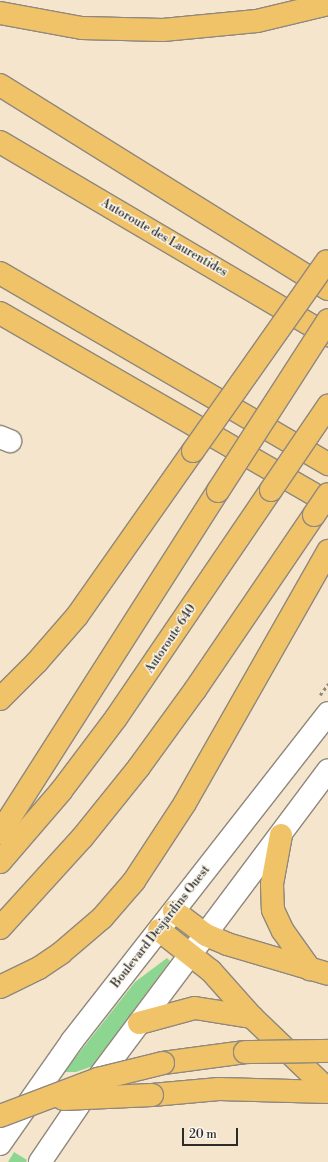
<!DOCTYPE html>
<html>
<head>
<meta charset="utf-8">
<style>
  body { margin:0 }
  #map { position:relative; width:328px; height:1162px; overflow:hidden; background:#f5e5cd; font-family:"Libre Bodoni",serif }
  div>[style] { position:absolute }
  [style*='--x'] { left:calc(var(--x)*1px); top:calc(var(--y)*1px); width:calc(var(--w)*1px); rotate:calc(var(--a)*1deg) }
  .green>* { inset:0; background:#8dd692 }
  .path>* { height:2.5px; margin-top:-1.25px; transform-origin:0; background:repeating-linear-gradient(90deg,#90887c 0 3px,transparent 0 6px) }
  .roads { filter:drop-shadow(1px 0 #90887c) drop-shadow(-1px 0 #90887c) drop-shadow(0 1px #90887c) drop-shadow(0 -1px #90887c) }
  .minor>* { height:22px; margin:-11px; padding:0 11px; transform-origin:11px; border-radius:11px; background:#fff }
  .highway>* { height:22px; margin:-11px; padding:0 11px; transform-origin:11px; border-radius:11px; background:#f1c369 }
  .bridges { filter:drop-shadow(1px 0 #90887c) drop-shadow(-1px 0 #90887c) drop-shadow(0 1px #90887c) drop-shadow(0 -1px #90887c) }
  .highway-bridge>* { height:22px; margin:-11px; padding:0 11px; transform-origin:11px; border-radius:11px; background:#f1c369 }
  span { translate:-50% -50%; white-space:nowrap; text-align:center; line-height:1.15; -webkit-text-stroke:3px #fbf7ec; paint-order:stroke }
  .street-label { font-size:12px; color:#2b2b2b }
  .scale { position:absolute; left:182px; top:1128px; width:56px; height:18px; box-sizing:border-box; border:2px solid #2b2b2b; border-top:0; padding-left:5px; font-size:12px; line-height:14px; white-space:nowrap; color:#2b2b2b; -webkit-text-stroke:3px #fbf7ec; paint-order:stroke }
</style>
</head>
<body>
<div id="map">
  <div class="green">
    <div style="clip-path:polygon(167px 958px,170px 961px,93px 1066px,76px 1072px,64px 1072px,135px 982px)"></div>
    <div style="clip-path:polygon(14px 1152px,27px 1160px,26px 1162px,8px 1162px)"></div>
  </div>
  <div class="path">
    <div style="--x:320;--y:695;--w:14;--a:-54"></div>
  </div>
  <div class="roads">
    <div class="minor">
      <div style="--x:0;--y:437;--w:11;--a:22"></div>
      <div style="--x:0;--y:1144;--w:126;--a:-55"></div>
      <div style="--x:72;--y:1041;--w:416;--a:-52"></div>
      <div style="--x:40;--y:1162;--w:87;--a:-55.8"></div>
      <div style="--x:89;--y:1090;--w:399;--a:-53.2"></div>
    </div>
    <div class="highway">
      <div style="--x:0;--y:13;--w:83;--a:10.4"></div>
      <div style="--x:82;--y:28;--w:81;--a:1.4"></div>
      <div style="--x:163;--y:30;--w:94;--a:-5.5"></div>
      <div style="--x:257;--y:21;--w:73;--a:-13.5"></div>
      <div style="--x:0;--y:85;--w:386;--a:31.9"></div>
      <div style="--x:0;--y:142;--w:381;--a:30.5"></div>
      <div style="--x:0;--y:273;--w:380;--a:30.2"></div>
      <div style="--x:0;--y:313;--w:379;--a:30"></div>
      <div style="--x:0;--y:699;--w:52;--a:-45"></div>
      <div style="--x:37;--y:662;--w:61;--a:-49"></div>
      <div style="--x:77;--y:616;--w:202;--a:-54.9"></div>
      <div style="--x:0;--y:833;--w:406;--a:-57.5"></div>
      <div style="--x:281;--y:835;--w:50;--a:100.4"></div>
      <div style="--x:272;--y:884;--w:26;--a:88"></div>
      <div style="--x:273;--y:910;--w:23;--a:65"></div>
      <div style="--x:283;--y:931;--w:47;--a:54.6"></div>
      <div style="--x:0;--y:862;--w:94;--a:-49.3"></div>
      <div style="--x:61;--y:791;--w:91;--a:-53"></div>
      <div style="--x:116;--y:718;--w:276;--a:-55.8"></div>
      <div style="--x:174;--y:911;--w:40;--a:37"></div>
      <div style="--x:206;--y:935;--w:23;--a:23"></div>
      <div style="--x:227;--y:944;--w:105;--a:16.5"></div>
      <div style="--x:0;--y:928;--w:122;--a:-47.7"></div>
      <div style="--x:82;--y:838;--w:91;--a:-51.2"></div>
      <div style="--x:139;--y:767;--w:95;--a:-54"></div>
      <div style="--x:195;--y:690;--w:212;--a:-55.8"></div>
      <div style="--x:159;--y:930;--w:66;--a:38.3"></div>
      <div style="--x:211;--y:971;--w:62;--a:48.3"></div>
      <div style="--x:252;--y:1017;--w:105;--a:43.8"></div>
      <div style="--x:0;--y:987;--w:43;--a:-26"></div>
      <div style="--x:39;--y:968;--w:27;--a:-34"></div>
      <div style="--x:61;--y:953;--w:54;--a:-40.5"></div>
      <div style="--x:102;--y:918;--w:49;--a:-49.1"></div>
      <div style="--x:134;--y:881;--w:93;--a:-56.8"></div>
      <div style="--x:185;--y:803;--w:290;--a:-60.4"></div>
      <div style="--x:139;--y:1023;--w:58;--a:-15"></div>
      <div style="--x:195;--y:1008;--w:58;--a:9"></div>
      <div style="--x:163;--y:1063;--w:83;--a:-7.6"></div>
      <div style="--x:152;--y:1095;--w:67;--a:-5.1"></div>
      <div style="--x:219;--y:1089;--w:109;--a:1.6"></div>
    </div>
  </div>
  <div class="bridges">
    <div class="highway-bridge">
      <div style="--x:193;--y:451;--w:232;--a:-54.8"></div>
      <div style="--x:271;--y:490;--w:102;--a:-55.8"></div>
      <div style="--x:218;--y:491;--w:203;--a:-57.2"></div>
      <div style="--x:314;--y:515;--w:25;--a:-56"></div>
      <div style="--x:245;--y:1052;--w:83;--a:-0.7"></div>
      <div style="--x:63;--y:1099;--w:89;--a:-2.6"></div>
      <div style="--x:0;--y:1116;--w:105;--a:-20.7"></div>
      <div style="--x:98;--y:1079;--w:67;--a:-13.8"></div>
    </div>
  </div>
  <div class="street-label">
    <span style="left:164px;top:238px;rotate:30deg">Autoroute des Laurentides</span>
    <span style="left:171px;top:639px;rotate:-56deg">Autoroute 640</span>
    <span style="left:161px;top:927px;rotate:-52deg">Boulevard Desjardins Ouest</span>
  </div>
  <div class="scale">20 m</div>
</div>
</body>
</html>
